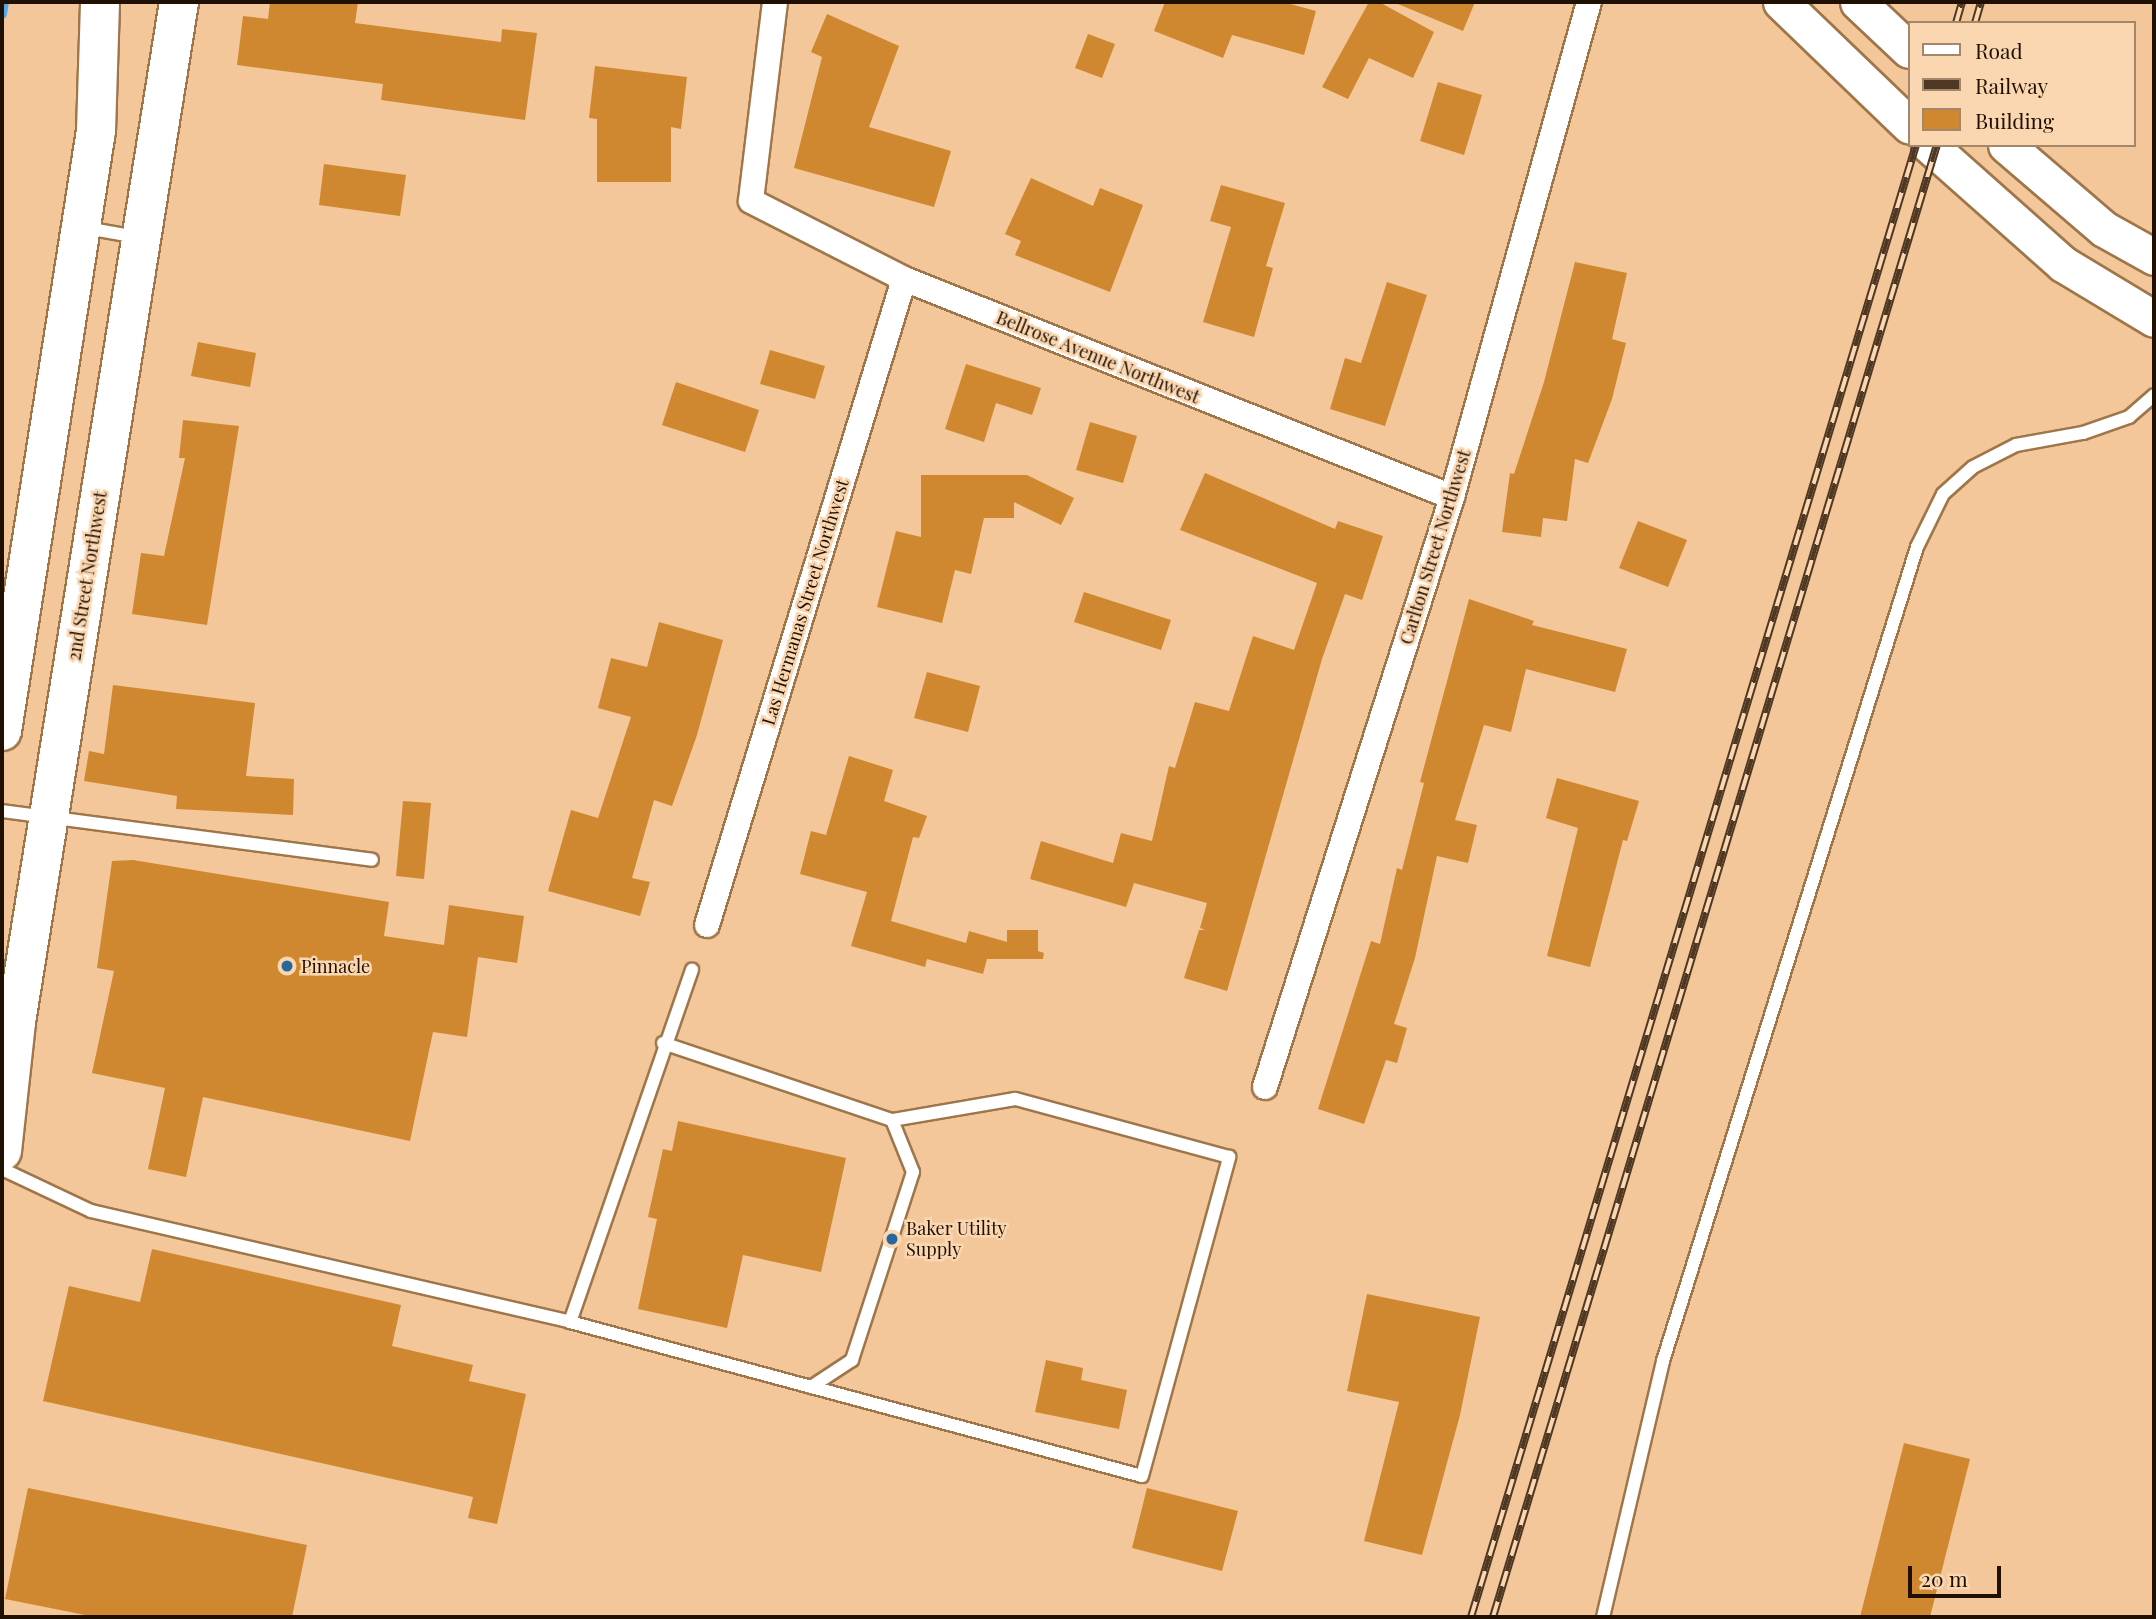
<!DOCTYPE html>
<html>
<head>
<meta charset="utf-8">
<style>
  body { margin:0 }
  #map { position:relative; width:2156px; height:1619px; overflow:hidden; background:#f3c799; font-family:"Playfair Display",serif }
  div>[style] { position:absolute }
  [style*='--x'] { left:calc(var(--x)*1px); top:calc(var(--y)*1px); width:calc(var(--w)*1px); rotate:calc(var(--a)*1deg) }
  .stream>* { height:10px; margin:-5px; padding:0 5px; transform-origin:5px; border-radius:5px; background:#58a8f0 }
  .building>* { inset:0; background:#cf882f }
  .roads { filter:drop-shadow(2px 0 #9e764a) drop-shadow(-2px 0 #9e764a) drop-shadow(0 2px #9e764a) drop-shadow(0 -2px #9e764a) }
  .lane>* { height:12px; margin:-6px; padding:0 6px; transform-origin:6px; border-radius:6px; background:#fff }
  .street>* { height:24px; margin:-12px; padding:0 12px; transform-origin:12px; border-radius:12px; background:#fff }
  .secondary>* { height:35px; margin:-17.5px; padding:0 17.5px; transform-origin:17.5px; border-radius:17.5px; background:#fff }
  .primary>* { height:38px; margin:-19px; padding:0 19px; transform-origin:19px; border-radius:19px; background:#fff }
  .rail>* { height:8px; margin-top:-4px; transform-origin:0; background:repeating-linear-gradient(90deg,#fad6b1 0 16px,#4e3823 0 32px); box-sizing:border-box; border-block:2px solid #4e3823 }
  .dots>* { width:19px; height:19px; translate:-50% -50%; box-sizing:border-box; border:4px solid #fad6b1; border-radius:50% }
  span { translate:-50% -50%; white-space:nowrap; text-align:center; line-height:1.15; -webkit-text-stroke:5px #fad6b1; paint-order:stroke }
  .street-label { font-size:18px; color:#1f1001 }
  .poi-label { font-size:18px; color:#1f1001 }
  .left { translate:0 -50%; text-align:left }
  .frame { position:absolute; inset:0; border:4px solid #1f1001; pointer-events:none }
  .legend { position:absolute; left:1908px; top:21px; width:228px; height:126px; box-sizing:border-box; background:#fad6b1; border:2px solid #a2876b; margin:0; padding:9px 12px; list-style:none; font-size:21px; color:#1f1001 }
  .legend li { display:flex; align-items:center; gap:14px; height:35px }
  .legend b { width:35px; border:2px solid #a2876b }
  .scale { position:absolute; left:1908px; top:1566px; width:93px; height:32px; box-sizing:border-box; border:4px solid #1f1001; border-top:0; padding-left:9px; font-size:21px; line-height:24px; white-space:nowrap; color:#1f1001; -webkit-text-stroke:5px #fad6b1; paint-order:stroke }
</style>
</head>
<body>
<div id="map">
  <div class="stream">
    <div style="--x:2;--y:14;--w:12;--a:-81"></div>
  </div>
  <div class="building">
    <div style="clip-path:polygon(270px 2px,358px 2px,355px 23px,501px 42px,502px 29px,537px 33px,525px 120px,381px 100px,383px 84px,237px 65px,243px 16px,268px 19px)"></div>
    <div style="clip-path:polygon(1165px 2px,1283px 2px,1316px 11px,1304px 55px,1232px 35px,1223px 58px,1154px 31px)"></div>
    <div style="clip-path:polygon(1369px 2px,1379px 2px,1434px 32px,1413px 78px,1369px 58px,1348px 99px,1322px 87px)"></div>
    <div style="clip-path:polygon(1393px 2px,1475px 2px,1463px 31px)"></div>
    <div style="clip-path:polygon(827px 14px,899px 46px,869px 127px,951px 151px,934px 207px,794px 168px,822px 57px,811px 52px)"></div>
    <div style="clip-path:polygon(1088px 34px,1115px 44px,1102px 78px,1075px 68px)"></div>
    <div style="clip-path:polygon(595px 66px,687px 77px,681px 129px,671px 127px,671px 182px,597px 182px,597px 119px,589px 118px)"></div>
    <div style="clip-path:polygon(1438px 82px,1482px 95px,1464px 155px,1420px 141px)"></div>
    <div style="clip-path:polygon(324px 164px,406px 175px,400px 216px,319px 205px)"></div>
    <div style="clip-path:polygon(1031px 178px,1093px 206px,1100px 188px,1143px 205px,1110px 292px,1015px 255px,1021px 241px,1005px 234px)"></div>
    <div style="clip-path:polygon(1221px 185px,1285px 203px,1266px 266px,1273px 268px,1254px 337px,1203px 322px,1231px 227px,1210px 221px)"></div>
    <div style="clip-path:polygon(1575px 262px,1627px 273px,1612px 339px,1626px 343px,1612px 399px,1588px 463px,1575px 459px,1567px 521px,1543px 518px,1541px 537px,1502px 532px,1510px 473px,1514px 474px,1544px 382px)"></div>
    <div style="clip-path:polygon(1387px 282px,1427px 295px,1385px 426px,1330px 409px,1345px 358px,1361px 363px)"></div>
    <div style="clip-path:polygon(198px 342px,256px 353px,250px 387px,191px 376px)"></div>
    <div style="clip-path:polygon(770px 350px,825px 366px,815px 399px,760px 384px)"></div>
    <div style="clip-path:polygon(966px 364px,1041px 388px,1032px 415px,996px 403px,984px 442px,945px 429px)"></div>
    <div style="clip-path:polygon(676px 382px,759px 410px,745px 452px,662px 425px)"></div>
    <div style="clip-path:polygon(183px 420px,239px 426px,207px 625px,132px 614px,141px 553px,164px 556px,185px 458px,179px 458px)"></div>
    <div style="clip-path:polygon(1090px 422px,1137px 436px,1123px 483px,1076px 470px)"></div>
    <div style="clip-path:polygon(1205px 473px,1335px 529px,1338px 521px,1383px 536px,1362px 600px,1345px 594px,1322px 659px,1227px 991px,1184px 978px,1199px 930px,1205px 930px,1200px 928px,1207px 903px,1134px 883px,1126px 907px,1030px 879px,1041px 841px,1113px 863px,1121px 833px,1152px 841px,1169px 766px,1175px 768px,1195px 702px,1229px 711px,1253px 636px,1294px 650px,1317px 583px,1180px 530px)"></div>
    <div style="clip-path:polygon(921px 475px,1027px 475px,1074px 498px,1061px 525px,1014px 502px,1014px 518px,984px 518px,971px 574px,955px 570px,942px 623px,877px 607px,896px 531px,921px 537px)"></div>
    <div style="clip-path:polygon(1638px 521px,1687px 540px,1668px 587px,1619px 568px)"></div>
    <div style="clip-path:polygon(1084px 592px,1171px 620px,1161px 650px,1074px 622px)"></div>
    <div style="clip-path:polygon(1469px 599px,1534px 621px,1532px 625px,1627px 649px,1615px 692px,1526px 669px,1511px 732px,1484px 725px,1455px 820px,1477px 825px,1468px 863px,1437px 856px,1415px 958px,1394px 1024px,1407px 1028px,1397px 1063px,1386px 1060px,1364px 1124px,1318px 1109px,1371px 941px,1380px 944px,1397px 868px,1402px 870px,1424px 783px,1420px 782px)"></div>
    <div style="clip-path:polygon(659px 622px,723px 640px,697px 735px,672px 806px,654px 800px,632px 878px,650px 882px,640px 916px,548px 891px,571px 810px,598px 818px,631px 717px,598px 708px,611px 658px,647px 667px)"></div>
    <div style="clip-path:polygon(927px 672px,980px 686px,968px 732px,914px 718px)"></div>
    <div style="clip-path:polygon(113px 685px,255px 703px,246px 776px,294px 779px,293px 815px,176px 809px,177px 796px,84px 781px,89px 751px,104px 754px)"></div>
    <div style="clip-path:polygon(849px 756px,893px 770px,884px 801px,927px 816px,919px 838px,913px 837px,891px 921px,966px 943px,969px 931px,1007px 942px,1007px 930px,1038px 930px,1038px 951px,1044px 953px,1043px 959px,987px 959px,983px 974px,927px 959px,925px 967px,851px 946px,867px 892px,800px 874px,811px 831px,826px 835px)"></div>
    <div style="clip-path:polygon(1557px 778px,1639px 801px,1627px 841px,1623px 840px,1590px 967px,1547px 956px,1578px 828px,1546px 818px)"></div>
    <div style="clip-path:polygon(403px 801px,431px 803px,424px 879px,396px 876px)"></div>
    <div style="clip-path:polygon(133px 860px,389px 902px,384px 936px,444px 945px,449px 905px,524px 916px,517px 963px,478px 957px,467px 1037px,433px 1032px,410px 1141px,203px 1097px,186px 1177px,148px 1169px,165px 1088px,92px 1073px,114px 971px,97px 968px,112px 861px)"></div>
    <div style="clip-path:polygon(678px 1121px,846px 1158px,821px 1272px,743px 1255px,727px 1328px,638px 1309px,657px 1219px,648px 1217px,663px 1149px,672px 1151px)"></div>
    <div style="clip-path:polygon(152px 1249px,401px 1305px,392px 1346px,473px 1365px,469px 1381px,526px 1394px,497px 1524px,468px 1518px,473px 1497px,43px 1401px,69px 1286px,140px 1302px)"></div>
    <div style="clip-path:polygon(1367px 1294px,1480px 1317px,1460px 1415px,1422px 1555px,1364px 1541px,1399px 1402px,1347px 1391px)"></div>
    <div style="clip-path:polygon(1046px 1360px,1083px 1368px,1081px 1380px,1127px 1390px,1119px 1429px,1035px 1412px)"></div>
    <div style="clip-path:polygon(1904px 1443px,1970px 1459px,1930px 1617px,1860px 1617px)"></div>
    <div style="clip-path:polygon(28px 1488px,307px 1545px,292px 1617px,95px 1617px,5px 1599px)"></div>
    <div style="clip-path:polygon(1147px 1488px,1238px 1511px,1222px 1571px,1132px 1548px)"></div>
  </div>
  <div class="roads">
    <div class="lane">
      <div style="--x:86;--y:228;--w:52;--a:10"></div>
      <div style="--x:2;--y:811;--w:373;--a:7.5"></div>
      <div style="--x:663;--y:1043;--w:242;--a:18.6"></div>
      <div style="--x:892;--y:1120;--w:56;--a:68"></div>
      <div style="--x:913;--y:1172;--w:198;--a:108"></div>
      <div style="--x:852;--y:1360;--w:49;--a:146.6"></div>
      <div style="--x:2;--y:1169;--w:98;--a:25.3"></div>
      <div style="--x:91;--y:1211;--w:492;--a:13"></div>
      <div style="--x:570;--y:1322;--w:592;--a:15.07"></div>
      <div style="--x:1142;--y:1476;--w:331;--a:-74.7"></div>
      <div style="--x:1229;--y:1157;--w:222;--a:-164.8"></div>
      <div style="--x:1015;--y:1099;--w:125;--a:170.3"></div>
      <div style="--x:570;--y:1322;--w:373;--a:-70.9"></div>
      <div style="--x:1603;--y:1617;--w:263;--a:-76.8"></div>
      <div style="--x:1663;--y:1361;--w:853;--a:-72.67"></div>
      <div style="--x:1917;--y:547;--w:59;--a:-63.9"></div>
      <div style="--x:1943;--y:494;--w:40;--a:-42"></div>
      <div style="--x:1973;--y:467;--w:48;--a:-27.1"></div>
      <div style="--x:2016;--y:445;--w:68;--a:-10.2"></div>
      <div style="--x:2083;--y:433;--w:49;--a:-19.2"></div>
      <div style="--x:2129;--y:417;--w:33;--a:-41"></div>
    </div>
    <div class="street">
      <div style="--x:775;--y:2;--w:200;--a:96.9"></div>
      <div style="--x:751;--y:201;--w:172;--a:27"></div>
      <div style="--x:904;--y:279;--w:590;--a:21.69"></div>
      <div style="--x:707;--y:925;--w:675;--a:-73.04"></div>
      <div style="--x:1265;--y:1087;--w:619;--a:-72.41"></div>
      <div style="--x:1452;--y:497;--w:514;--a:-74.53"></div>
    </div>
    <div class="secondary">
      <div style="--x:1781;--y:2;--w:178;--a:43.9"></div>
      <div style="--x:1858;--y:2;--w:70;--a:43.3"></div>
      <div style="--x:1929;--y:145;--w:179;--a:41.6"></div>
      <div style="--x:2063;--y:264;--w:106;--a:31.1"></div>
      <div style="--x:2006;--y:145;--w:129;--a:40.6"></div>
      <div style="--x:2104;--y:229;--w:57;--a:29.2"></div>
    </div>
    <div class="primary">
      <div style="--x:2;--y:731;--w:607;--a:-81.1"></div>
      <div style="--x:96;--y:131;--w:129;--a:-88.2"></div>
      <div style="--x:2;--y:1151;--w:130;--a:-83.8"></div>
      <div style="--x:16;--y:1022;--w:1033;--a:-80.92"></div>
    </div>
  </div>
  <div class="rail">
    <div style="--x:1956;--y:23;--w:22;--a:-74"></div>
    <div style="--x:1975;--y:23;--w:22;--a:-74"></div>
    <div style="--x:1471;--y:1617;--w:1538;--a:-73.18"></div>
    <div style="--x:1493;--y:1617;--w:1538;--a:-73.22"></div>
  </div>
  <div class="dots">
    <div style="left:287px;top:966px;background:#28679e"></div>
    <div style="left:892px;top:1239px;background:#28679e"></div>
  </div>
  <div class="street-label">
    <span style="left:1098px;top:357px;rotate:22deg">Bellrose Avenue Northwest</span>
    <span style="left:1435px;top:547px;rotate:-73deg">Carlton Street Northwest</span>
    <span style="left:87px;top:576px;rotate:-81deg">2nd Street Northwest</span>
    <span style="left:805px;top:602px;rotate:-73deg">Las Hermanas Street Northwest</span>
  </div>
  <div class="poi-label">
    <span class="left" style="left:301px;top:966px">Pinnacle</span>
    <span class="left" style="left:906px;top:1239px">Baker Utility<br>Supply</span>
  </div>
  <div class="frame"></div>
  <ul class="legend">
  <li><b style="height:9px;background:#fff"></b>Road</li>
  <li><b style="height:9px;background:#4e3823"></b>Railway</li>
  <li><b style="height:19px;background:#cf882f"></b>Building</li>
  </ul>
  <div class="scale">20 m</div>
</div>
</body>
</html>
